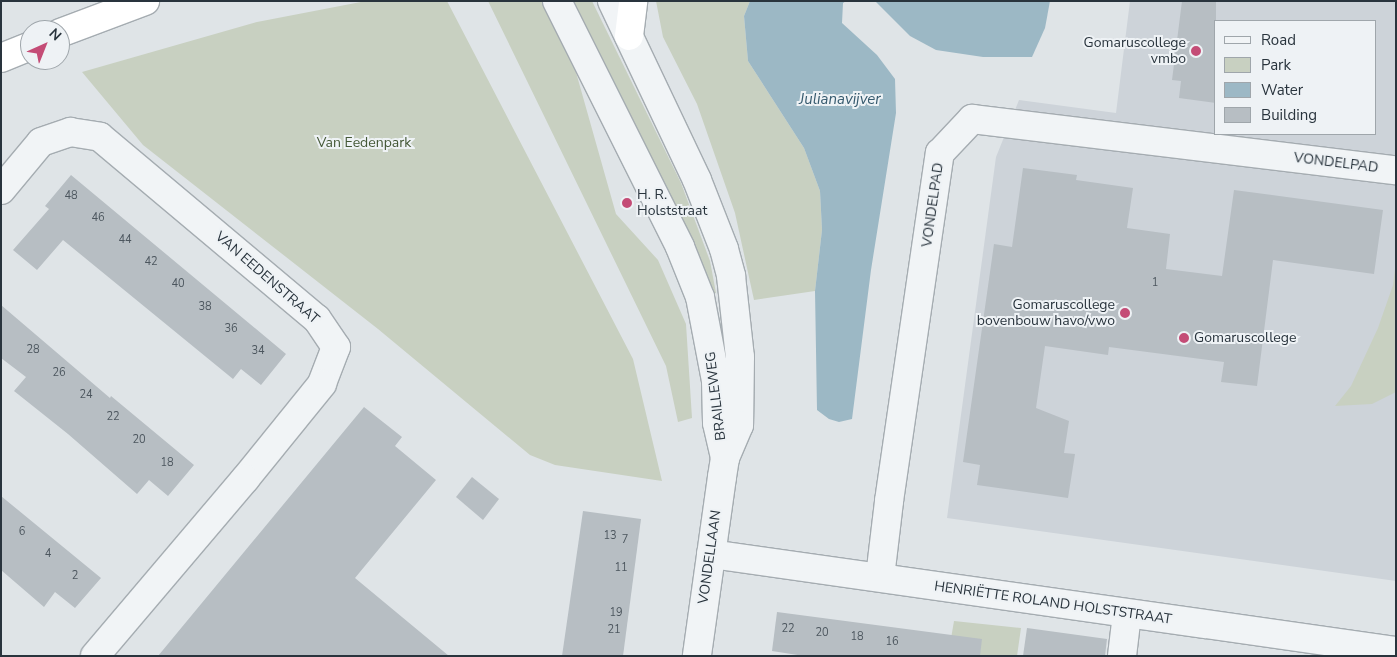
<!DOCTYPE html>
<html>
<head>
<meta charset="utf-8">
<style>
  body { margin:0 }
  #map { position:relative; width:1397px; height:657px; overflow:hidden; background:#dfe4e7; font-family:"Nunito Sans",sans-serif }
  div>[style] { position:absolute }
  [style*='--x'] { left:calc(var(--x)*1px); top:calc(var(--y)*1px); width:calc(var(--w)*1px); rotate:calc(var(--a)*1deg) }
  .built>* { inset:0; background:#cdd3d9 }
  .green>* { inset:0; background:#c8d0c1 }
  .water>* { inset:0; background:#9cb8c5 }
  .building>* { inset:0; background:#b7bec3 }
  .roads { filter:drop-shadow(1px 0 #a5acb1) drop-shadow(-1px 0 #a5acb1) drop-shadow(0 1px #a5acb1) drop-shadow(0 -1px #a5acb1) }
  .minor>* { height:28px; margin:-14px; padding:0 14px; transform-origin:14px; border-radius:14px; background:#f1f4f6 }
  .tertiary>* { height:28px; margin:-14px; padding:0 14px; transform-origin:14px; border-radius:14px; background:#f1f4f6 }
  .trunk>* { height:28px; margin:-14px; padding:0 14px; transform-origin:14px; border-radius:14px; background:#fff }
  .dots>* { width:14px; height:14px; translate:-50% -50%; box-sizing:border-box; border:2px solid #eef2f5; border-radius:50% }
  span { translate:-50% -50%; white-space:nowrap; text-align:center; line-height:1.15; -webkit-text-stroke:4px #eef2f5; paint-order:stroke }
  .number-label { font-size:11px; color:#4c565e }
  .number-label span { -webkit-text-stroke-width:0 }
  .poi-label { font-size:14px; color:#29343d }
  .right { translate:-100% -50%; text-align:right }
  .left { translate:0 -50%; text-align:left }
  .park-label { font-size:14px; color:#445837 }
  .street-label { font-size:14px; color:#29343d }
  .water-label { font-size:15px; color:#365a6e; font-style:italic }
  .frame { position:absolute; inset:0; border:2px solid #29343d; pointer-events:none }
  .legend { position:absolute; left:1214px; top:20px; width:162px; height:115px; box-sizing:border-box; background:#eef2f5; border:1px solid #9fa6ab; margin:0; padding:6px 9px; list-style:none; font-size:15px; color:#29343d }
  .legend li { display:flex; align-items:center; gap:10px; height:25px }
  .legend b { width:25px; border:1px solid #9fa6ab }
  .north { position:absolute; left:20px; top:20px; width:50px; height:50px; box-sizing:border-box; background:#eef2f5; border:1px solid #9fa6ab; border-radius:50%; rotate:44deg; font-size:14px; font-weight:700; line-height:20px; text-align:center; color:#29343d }
  .north::after { content:''; display:block; margin:auto; width:18px; height:22px; background:#c44c76; clip-path:polygon(50% 0,100% 100%,50% 72%,0 100%) }
</style>
</head>
<body>
<div id="map">
  <div class="built">
    <div style="clip-path:polygon(evenodd,1130px 1px,1396px 1px,1396px 581px,947px 518px,996px 157px,1019px 100px,1116px 113px,1130px 1px,1216px 21px,1376px 21px,1376px 134px,1216px 134px,1216px 21px)"></div>
  </div>
  <div class="green">
    <div style="clip-path:polygon(366px 1px,447px 1px,633px 359px,662px 481px,555px 465px,530px 455px,378px 329px,143px 145px,82px 72px,257px 22px)"></div>
    <div style="clip-path:polygon(488px 1px,545px 1px,570px 51px,616px 214px,658px 260px,686px 324px,692px 418px,678px 422px,666px 366px)"></div>
    <div style="clip-path:polygon(565px 1px,592px 1px,681px 183px,710px 261px,716px 293px,709px 294px)"></div>
    <div style="clip-path:polygon(656px 1px,750px 1px,744px 16px,748px 61px,804px 148px,820px 191px,822px 230px,815px 291px,754px 300px,735px 213px,697px 104px,663px 37px)"></div>
    <div style="clip-path:polygon(1396px 261px,1396px 392px,1372px 404px,1335px 406px,1351px 386px,1378px 328px,1393px 285px)"></div>
    <div style="clip-path:polygon(954px 621px,1021px 628px,1017px 656px,948px 656px)"></div>
  </div>
  <div class="water">
    <div style="clip-path:polygon(750px 1px,846px 1px,843px 3px,842px 23px,877px 55px,895px 79px,896px 113px,871px 270px,852px 419px,839px 422px,829px 419px,817px 410px,815px 291px,822px 230px,820px 191px,804px 148px,748px 61px,744px 16px)"></div>
    <div style="clip-path:polygon(875px 1px,1050px 1px,1045px 28px,1032px 57px,983px 57px,936px 50px,910px 36px)"></div>
  </div>
  <div class="building">
    <div style="clip-path:polygon(1182px 1px,1216px 1px,1216px 103px,1179px 98px,1181px 81px,1172px 80px)"></div>
    <div style="clip-path:polygon(1023px 168px,1077px 175px,1076px 180px,1133px 188px,1127px 228px,1170px 234px,1166px 269px,1222px 276px,1234px 190px,1383px 210px,1374px 274px,1273px 260px,1257px 386px,1221px 382px,1224px 362px,1109px 347px,1108px 355px,1045px 346px,1036px 408px,1069px 421px,1064px 453px,1075px 454px,1068px 498px,977px 485px,980px 465px,963px 462px,994px 244px,1012px 247px)"></div>
    <div style="clip-path:polygon(71px 175px,286px 354px,261px 385px,241px 369px,233px 379px,63px 240px,37px 270px,13px 250px,49px 209px,45px 206px)"></div>
    <div style="clip-path:polygon(1px 305px,110px 398px,111px 396px,194px 465px,168px 496px,149px 480px,137px 494px,68px 434px,14px 391px,26px 377px,1px 358px)"></div>
    <div style="clip-path:polygon(364px 407px,402px 437px,395px 446px,436px 480px,355px 578px,449px 656px,158px 656px)"></div>
    <div style="clip-path:polygon(472px 477px,499px 499px,483px 520px,456px 497px)"></div>
    <div style="clip-path:polygon(1px 496px,101px 578px,75px 608px,55px 592px,44px 607px,1px 570px)"></div>
    <div style="clip-path:polygon(583px 511px,641px 519px,623px 656px,562px 656px)"></div>
    <div style="clip-path:polygon(777px 612px,982px 639px,980px 656px,804px 656px,772px 651px)"></div>
    <div style="clip-path:polygon(1027px 628px,1107px 639px,1105px 656px,1023px 656px)"></div>
  </div>
  <div class="roads">
    <div class="minor">
      <div style="--x:1;--y:190;--w:62;--a:-50.2"></div>
      <div style="--x:41;--y:142;--w:31;--a:-19"></div>
      <div style="--x:70;--y:132;--w:30;--a:9"></div>
      <div style="--x:100;--y:137;--w:283;--a:40"></div>
      <div style="--x:317;--y:319;--w:34;--a:56"></div>
      <div style="--x:336;--y:347;--w:40;--a:111"></div>
      <div style="--x:322;--y:384;--w:122;--a:129"></div>
      <div style="--x:245;--y:479;--w:232;--a:130.3"></div>
      <div style="--x:711;--y:554;--w:692;--a:8.06"></div>
      <div style="--x:880;--y:577;--w:77;--a:-83.2"></div>
      <div style="--x:889;--y:501;--w:352;--a:-81.7"></div>
      <div style="--x:940;--y:153;--w:47;--a:-46.7"></div>
      <div style="--x:972;--y:119;--w:427;--a:6.9"></div>
      <div style="--x:1122;--y:656;--w:42;--a:-83.2"></div>
    </div>
    <div class="tertiary">
      <div style="--x:557;--y:1;--w:275;--a:63.4"></div>
      <div style="--x:680;--y:247;--w:54;--a:68.2"></div>
      <div style="--x:700;--y:297;--w:86;--a:79.2"></div>
      <div style="--x:716;--y:381;--w:42;--a:88.6"></div>
      <div style="--x:717;--y:423;--w:36;--a:77"></div>
      <div style="--x:612;--y:1;--w:198;--a:64.6"></div>
      <div style="--x:697;--y:180;--w:74;--a:68.6"></div>
      <div style="--x:724;--y:249;--w:28;--a:75"></div>
      <div style="--x:731;--y:276;--w:81;--a:83.7"></div>
      <div style="--x:740;--y:357;--w:68;--a:90.8"></div>
      <div style="--x:739;--y:425;--w:36;--a:113"></div>
      <div style="--x:725;--y:458;--w:19;--a:99"></div>
      <div style="--x:722;--y:477;--w:181;--a:98"></div>
    </div>
    <div class="trunk">
      <div style="--x:60;--y:33;--w:91;--a:-20.6"></div>
      <div style="--x:629;--y:36;--w:35;--a:-83"></div>
      <div style="--x:1;--y:58;--w:31;--a:-22"></div>
    </div>
  </div>
  <div class="dots">
    <div style="left:1196px;top:51px;background:#c44c76"></div>
    <div style="left:627px;top:203px;background:#c44c76"></div>
    <div style="left:1125px;top:313px;background:#c44c76"></div>
    <div style="left:1184px;top:338px;background:#c44c76"></div>
  </div>
  <div class="number-label">
    <span style="left:71px;top:196px">48</span>
    <span style="left:98px;top:218px">46</span>
    <span style="left:125px;top:240px">44</span>
    <span style="left:151px;top:262px">42</span>
    <span style="left:1155px;top:283px">1</span>
    <span style="left:178px;top:284px">40</span>
    <span style="left:205px;top:307px">38</span>
    <span style="left:231px;top:329px">36</span>
    <span style="left:33px;top:350px">28</span>
    <span style="left:258px;top:351px">34</span>
    <span style="left:59px;top:373px">26</span>
    <span style="left:86px;top:395px">24</span>
    <span style="left:113px;top:417px">22</span>
    <span style="left:139px;top:440px">20</span>
    <span style="left:167px;top:463px">18</span>
    <span style="left:22px;top:532px">6</span>
    <span style="left:610px;top:536px">13</span>
    <span style="left:625px;top:540px">7</span>
    <span style="left:48px;top:554px">4</span>
    <span style="left:621px;top:568px">11</span>
    <span style="left:75px;top:576px">2</span>
    <span style="left:616px;top:613px">19</span>
    <span style="left:788px;top:629px">22</span>
    <span style="left:614px;top:630px">21</span>
    <span style="left:822px;top:633px">20</span>
    <span style="left:857px;top:637px">18</span>
    <span style="left:892px;top:642px">16</span>
  </div>
  <div class="poi-label">
    <span class="right" style="left:1186px;top:51px">Gomaruscollege<br>vmbo</span>
    <span class="left" style="left:637px;top:203px">H. R.<br>Holststraat</span>
    <span class="right" style="left:1115px;top:313px">Gomaruscollege<br>bovenbouw havo/vwo</span>
    <span class="left" style="left:1194px;top:338px">Gomaruscollege</span>
  </div>
  <div class="park-label">
    <span style="left:364px;top:143px">Van Eedenpark</span>
  </div>
  <div class="street-label">
    <span style="left:1336px;top:163px;rotate:7deg">VONDELPAD</span>
    <span style="left:933px;top:205px;rotate:-82deg">VONDELPAD</span>
    <span style="left:267px;top:278px;rotate:41deg">VAN EEDENSTRAAT</span>
    <span style="left:716px;top:396px;rotate:-97deg">BRAILLEWEG</span>
    <span style="left:710px;top:557px;rotate:-82deg">VONDELLAAN</span>
    <span style="left:1053px;top:603px;rotate:8deg">HENRIËTTE ROLAND HOLSTSTRAAT</span>
  </div>
  <div class="water-label">
    <span style="left:840px;top:100px">Julianavijver</span>
  </div>
  <div class="frame"></div>
  <ul class="legend">
  <li><b style="height:6px;background:#f1f4f6"></b>Road</li>
  <li><b style="height:14px;background:#c8d0c1"></b>Park</li>
  <li><b style="height:14px;background:#9cb8c5"></b>Water</li>
  <li><b style="height:14px;background:#b7bec3"></b>Building</li>
  </ul>
  <div class="north">N</div>
</div>
</body>
</html>
